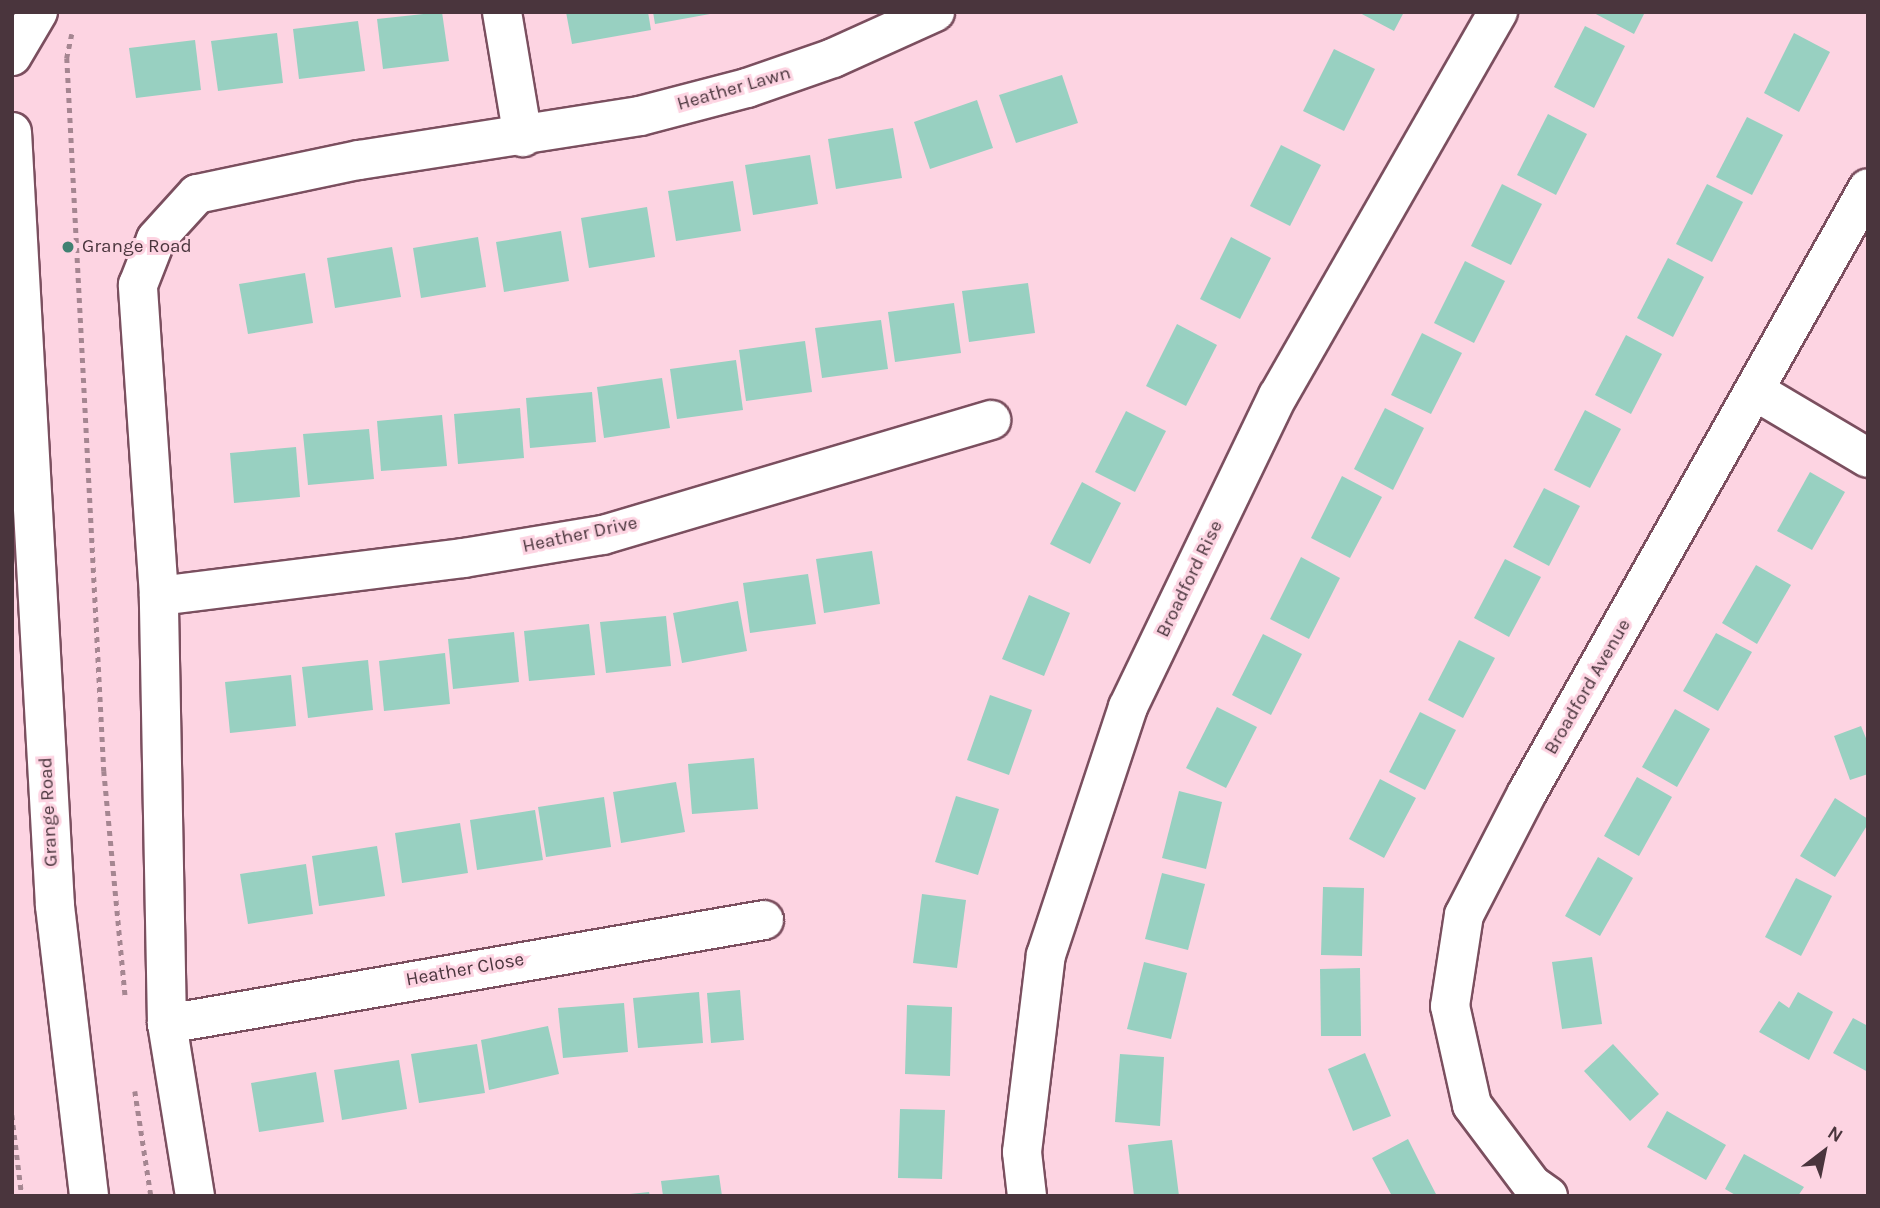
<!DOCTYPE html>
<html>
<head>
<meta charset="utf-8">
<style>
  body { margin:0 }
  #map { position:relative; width:1880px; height:1208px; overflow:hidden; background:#fdd4e2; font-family:Karla,sans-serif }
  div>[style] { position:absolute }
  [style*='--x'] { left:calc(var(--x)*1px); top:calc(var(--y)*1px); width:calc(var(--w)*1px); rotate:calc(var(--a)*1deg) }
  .building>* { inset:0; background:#98d0c1 }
  .path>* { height:4.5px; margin-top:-2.25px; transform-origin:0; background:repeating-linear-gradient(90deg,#a58691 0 5px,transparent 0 10px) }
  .roads { filter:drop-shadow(2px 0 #7b4f5f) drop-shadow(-2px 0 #7b4f5f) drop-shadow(0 2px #7b4f5f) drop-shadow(0 -2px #7b4f5f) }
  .minor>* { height:38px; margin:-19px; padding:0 19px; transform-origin:19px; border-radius:19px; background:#fff }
  .secondary>* { height:38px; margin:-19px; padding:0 19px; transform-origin:19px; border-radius:19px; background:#fff }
  .dots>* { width:19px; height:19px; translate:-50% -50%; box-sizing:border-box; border:4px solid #fdd4e2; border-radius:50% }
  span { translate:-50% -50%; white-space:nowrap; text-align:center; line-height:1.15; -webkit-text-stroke:6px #fdd4e2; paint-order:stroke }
  .street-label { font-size:19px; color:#4a353d }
  .poi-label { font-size:19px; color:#4a353d }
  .left { translate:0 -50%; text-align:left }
  .frame { position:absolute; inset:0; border:14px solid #4a353d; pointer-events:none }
  .north { position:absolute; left:1789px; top:1117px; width:70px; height:70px; -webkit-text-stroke:5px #fdd4e2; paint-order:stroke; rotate:32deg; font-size:19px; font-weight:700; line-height:28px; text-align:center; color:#4a353d }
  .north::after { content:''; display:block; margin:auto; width:24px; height:32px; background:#4a353d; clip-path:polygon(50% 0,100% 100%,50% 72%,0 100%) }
</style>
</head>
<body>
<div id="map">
  <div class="building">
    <div style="clip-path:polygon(442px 12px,449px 61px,383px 69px,377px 19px)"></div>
    <div style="clip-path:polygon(566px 12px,648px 12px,651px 30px,572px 44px)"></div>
    <div style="clip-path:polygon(653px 12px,710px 12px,710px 14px,655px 24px)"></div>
    <div style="clip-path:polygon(1358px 12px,1404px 12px,1394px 31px)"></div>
    <div style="clip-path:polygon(1592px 12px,1645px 12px,1634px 34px)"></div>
    <div style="clip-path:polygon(358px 21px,365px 71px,299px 79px,293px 29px)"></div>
    <div style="clip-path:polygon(1585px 26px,1625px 46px,1594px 108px,1554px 87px)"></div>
    <div style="clip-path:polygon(277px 33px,283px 83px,218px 91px,211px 41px)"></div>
    <div style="clip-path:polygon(1794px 33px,1830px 52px,1799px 112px,1764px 93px)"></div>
    <div style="clip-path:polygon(195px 40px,201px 90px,136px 98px,129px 48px)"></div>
    <div style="clip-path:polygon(1334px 49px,1375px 69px,1344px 131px,1303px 111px)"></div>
    <div style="clip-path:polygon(1062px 75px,1078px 123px,1016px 143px,999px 95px)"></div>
    <div style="clip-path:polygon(977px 100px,993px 148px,930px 169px,914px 122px)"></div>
    <div style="clip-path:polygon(1548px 114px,1587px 134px,1556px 195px,1517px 175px)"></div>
    <div style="clip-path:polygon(1747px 117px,1783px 135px,1752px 195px,1716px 177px)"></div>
    <div style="clip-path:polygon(893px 128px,902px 178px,836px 189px,828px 139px)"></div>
    <div style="clip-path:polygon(1281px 145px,1321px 165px,1290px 226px,1250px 206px)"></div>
    <div style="clip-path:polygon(810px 155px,818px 204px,753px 215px,745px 165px)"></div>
    <div style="clip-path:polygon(733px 181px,741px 231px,676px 241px,668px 191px)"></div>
    <div style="clip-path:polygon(1502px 184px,1542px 204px,1511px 265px,1471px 246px)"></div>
    <div style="clip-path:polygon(1707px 184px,1743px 202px,1712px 262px,1676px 244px)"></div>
    <div style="clip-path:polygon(647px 207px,655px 257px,589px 268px,581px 218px)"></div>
    <div style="clip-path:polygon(561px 231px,569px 281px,504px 292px,496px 242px)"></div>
    <div style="clip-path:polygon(478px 237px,486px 287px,421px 298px,413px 248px)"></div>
    <div style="clip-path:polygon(1231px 237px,1271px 258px,1240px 319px,1200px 299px)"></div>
    <div style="clip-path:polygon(392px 247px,401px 297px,335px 308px,327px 258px)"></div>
    <div style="clip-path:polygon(1668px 258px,1704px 277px,1673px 337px,1637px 318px)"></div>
    <div style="clip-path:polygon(1465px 261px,1505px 281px,1474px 343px,1434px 323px)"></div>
    <div style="clip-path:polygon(305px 273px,313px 323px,248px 334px,239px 284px)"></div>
    <div style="clip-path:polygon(1028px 283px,1035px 333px,969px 342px,962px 291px)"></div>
    <div style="clip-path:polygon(954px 303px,961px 353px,895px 362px,888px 312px)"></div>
    <div style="clip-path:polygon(881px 320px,888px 369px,822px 378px,815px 328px)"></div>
    <div style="clip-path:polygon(1177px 324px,1217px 345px,1186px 406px,1146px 386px)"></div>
    <div style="clip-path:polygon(1422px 333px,1462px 353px,1431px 414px,1391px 395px)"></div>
    <div style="clip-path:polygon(1626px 335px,1662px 354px,1631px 414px,1595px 395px)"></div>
    <div style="clip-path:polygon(805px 341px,812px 392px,746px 401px,739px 350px)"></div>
    <div style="clip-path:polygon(736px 360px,743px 410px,677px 419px,670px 369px)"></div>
    <div style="clip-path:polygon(662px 378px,670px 428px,604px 438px,597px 387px)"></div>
    <div style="clip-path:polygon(592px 392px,596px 442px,530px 448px,526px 398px)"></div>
    <div style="clip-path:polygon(520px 408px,524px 458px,458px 464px,454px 414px)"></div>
    <div style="clip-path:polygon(1385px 408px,1424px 428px,1393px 490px,1354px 469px)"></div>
    <div style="clip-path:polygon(1585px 410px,1621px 429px,1590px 488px,1554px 470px)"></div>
    <div style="clip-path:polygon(1126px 411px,1166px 431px,1135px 492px,1095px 472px)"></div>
    <div style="clip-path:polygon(442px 415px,447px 466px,381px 471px,377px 421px)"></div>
    <div style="clip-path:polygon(369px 429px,374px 479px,308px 485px,303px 434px)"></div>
    <div style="clip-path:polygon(296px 447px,300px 497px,234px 503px,230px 453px)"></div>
    <div style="clip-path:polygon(1810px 472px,1845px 492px,1812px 550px,1777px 531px)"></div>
    <div style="clip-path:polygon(1342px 476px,1382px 497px,1350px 558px,1311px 538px)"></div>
    <div style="clip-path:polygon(1082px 482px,1121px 503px,1090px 564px,1050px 544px)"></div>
    <div style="clip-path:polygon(1544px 488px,1580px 506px,1549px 566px,1513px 547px)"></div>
    <div style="clip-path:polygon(872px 551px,880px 604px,824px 613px,816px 559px)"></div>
    <div style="clip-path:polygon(1301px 557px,1340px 578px,1309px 639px,1270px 619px)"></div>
    <div style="clip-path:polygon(1505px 559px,1541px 577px,1509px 637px,1474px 618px)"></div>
    <div style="clip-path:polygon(1756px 565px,1791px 585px,1757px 644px,1722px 623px)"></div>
    <div style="clip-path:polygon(808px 574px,816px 624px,750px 633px,743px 583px)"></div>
    <div style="clip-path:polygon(1029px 595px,1070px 613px,1044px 676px,1002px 659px)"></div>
    <div style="clip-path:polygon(738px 601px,747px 651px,682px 663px,673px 613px)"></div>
    <div style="clip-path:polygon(666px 616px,671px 666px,606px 673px,600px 622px)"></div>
    <div style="clip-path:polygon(589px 624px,595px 675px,529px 681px,524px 631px)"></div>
    <div style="clip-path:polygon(514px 632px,519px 682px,453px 689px,448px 639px)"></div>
    <div style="clip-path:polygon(1716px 633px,1752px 652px,1718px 711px,1683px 691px)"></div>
    <div style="clip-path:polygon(1263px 634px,1302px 654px,1271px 715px,1232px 695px)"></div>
    <div style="clip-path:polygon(1459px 640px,1495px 658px,1463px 718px,1428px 700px)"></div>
    <div style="clip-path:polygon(445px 653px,450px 704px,384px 711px,379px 661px)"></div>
    <div style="clip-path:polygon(368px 660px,373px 710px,308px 718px,302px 667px)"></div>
    <div style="clip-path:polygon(291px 675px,296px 726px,230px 733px,225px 682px)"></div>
    <div style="clip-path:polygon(990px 695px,1032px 710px,1009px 775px,967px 760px)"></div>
    <div style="clip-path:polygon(1217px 707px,1257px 727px,1226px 788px,1186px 768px)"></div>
    <div style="clip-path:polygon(1675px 709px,1710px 729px,1677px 787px,1642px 767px)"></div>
    <div style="clip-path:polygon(1420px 712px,1456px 730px,1425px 790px,1389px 772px)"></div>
    <div style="clip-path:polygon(1861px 726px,1868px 743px,1868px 774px,1850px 780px,1834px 736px)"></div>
    <div style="clip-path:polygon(754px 758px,758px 809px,692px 814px,688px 764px)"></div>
    <div style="clip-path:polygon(1637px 777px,1672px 797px,1639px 856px,1604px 836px)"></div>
    <div style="clip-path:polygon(1380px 779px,1416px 798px,1384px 858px,1349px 839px)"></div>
    <div style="clip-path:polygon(676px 782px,685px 832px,621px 843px,613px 792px)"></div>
    <div style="clip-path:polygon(1179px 791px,1222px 802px,1206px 869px,1162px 858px)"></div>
    <div style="clip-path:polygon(956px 796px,999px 809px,978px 875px,935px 862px)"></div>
    <div style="clip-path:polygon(604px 797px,611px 847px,546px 857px,538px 807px)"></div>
    <div style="clip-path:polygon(1835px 798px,1868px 819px,1868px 824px,1835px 877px,1800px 856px)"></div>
    <div style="clip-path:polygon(535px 810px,543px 860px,477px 870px,470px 820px)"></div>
    <div style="clip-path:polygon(460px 823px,468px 873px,402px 883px,395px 833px)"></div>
    <div style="clip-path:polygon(377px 846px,385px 896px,319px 906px,312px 856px)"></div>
    <div style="clip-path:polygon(1598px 857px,1633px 878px,1600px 936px,1565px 916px)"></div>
    <div style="clip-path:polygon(306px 864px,313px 914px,248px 924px,240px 874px)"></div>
    <div style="clip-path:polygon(1162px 873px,1205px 884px,1188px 950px,1145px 939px)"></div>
    <div style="clip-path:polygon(1796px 878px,1832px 896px,1801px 956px,1765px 937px)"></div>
    <div style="clip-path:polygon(1323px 887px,1364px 888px,1362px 956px,1321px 955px)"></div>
    <div style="clip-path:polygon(922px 894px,966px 900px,957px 968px,913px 963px)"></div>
    <div style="clip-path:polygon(1592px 957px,1602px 1024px,1562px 1029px,1552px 962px)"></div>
    <div style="clip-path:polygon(1144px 962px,1187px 973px,1171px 1039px,1127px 1029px)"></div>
    <div style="clip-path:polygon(1360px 968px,1361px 1036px,1321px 1036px,1320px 969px)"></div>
    <div style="clip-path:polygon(740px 990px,744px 1040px,711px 1043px,707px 993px)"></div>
    <div style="clip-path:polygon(699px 992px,703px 1043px,638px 1048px,633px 998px)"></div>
    <div style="clip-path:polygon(1798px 992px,1833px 1012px,1809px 1060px,1759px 1032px,1779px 1001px,1789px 1008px)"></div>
    <div style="clip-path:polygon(624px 1003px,628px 1052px,563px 1058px,558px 1008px)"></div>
    <div style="clip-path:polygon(907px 1005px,952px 1007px,950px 1076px,905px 1074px)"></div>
    <div style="clip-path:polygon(1853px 1018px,1868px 1026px,1868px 1072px,1833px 1053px)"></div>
    <div style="clip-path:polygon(548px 1026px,559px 1074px,489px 1090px,481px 1040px)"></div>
    <div style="clip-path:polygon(477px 1044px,485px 1093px,419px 1103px,411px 1054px)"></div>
    <div style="clip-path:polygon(1613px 1044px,1659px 1094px,1630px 1121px,1584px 1071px)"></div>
    <div style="clip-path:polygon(1365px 1053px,1391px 1116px,1353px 1131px,1328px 1069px)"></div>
    <div style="clip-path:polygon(1120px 1054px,1164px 1057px,1160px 1126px,1115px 1122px)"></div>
    <div style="clip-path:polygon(399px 1060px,407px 1109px,342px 1120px,334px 1070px)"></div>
    <div style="clip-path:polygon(316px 1072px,324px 1122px,259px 1132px,251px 1083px)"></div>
    <div style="clip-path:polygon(900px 1109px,945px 1110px,942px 1179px,898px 1178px)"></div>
    <div style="clip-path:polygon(1667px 1111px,1726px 1145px,1706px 1180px,1647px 1147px)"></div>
    <div style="clip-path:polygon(1408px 1139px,1423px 1169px,1437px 1196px,1392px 1196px,1372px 1158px)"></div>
    <div style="clip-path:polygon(1172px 1140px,1179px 1196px,1134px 1196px,1128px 1145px)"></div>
    <div style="clip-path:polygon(1744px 1154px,1804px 1187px,1798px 1196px,1737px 1196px,1725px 1189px)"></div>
    <div style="clip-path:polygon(719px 1175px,722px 1196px,663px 1196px,661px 1181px)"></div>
    <div style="clip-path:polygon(649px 1192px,650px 1196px,630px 1196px,630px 1194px)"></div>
  </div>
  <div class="path">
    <div style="--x:72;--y:34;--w:25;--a:102"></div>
    <div style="--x:67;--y:58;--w:714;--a:87.03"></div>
    <div style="--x:104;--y:771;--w:225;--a:84.6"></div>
    <div style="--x:135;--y:1091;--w:106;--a:81.3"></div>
    <div style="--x:12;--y:1115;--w:82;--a:83"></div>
  </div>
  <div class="roads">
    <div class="minor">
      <div style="--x:502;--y:12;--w:127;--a:80.5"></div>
      <div style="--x:1757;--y:392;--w:129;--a:30.7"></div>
      <div style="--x:159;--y:596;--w:307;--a:-7.1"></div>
      <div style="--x:464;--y:558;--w:141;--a:-9.4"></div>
      <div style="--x:603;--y:535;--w:405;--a:-16.5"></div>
      <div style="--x:167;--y:1024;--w:606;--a:-9.88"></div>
      <div style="--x:195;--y:1196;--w:174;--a:-99.2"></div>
      <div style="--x:167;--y:1024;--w:428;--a:-91.1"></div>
      <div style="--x:159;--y:596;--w:312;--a:-93.9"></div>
      <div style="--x:138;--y:285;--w:49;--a:-68.6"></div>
      <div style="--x:156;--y:239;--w:61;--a:-47.7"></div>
      <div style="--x:197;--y:194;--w:166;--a:-11.9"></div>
      <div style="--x:359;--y:160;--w:284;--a:-8.9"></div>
      <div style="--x:640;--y:116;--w:111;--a:-14.7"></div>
      <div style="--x:747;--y:88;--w:91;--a:-19.2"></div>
      <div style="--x:833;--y:58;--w:112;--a:-24.3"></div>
      <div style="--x:1027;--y:1196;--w:44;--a:-96.5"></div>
      <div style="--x:1022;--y:1152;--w:198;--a:-83.1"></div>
      <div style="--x:1046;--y:955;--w:261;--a:-71.7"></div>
      <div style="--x:1128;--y:707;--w:345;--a:-64.3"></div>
      <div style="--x:1278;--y:396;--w:443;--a:-60.2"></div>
      <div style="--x:1548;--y:1196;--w:19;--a:-145"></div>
      <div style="--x:1532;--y:1185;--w:100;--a:-126.9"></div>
      <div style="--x:1472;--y:1105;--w:101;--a:-102.5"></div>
      <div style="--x:1450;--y:1006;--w:92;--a:-81.3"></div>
      <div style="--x:1464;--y:915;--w:137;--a:-62.7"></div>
      <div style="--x:1527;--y:793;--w:694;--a:-60.59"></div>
    </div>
    <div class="secondary">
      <div style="--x:12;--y:56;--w:51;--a:-59.4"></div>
      <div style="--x:12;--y:132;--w:775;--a:86.82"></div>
      <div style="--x:55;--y:906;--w:292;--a:83.3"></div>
    </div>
  </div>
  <div class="dots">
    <div style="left:68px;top:247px;background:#408172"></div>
  </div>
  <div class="street-label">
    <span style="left:734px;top:89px;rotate:-16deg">Heather Lawn</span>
    <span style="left:580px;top:535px;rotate:-12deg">Heather Drive</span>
    <span style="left:1190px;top:579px;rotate:-64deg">Broadford Rise</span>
    <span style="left:1588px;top:687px;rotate:-60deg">Broadford Avenue</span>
    <span style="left:49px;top:812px;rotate:-93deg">Grange Road</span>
    <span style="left:465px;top:970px;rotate:-10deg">Heather Close</span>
  </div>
  <div class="poi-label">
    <span class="left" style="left:82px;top:247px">Grange Road</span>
  </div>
  <div class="frame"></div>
  <div class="north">N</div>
</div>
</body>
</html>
